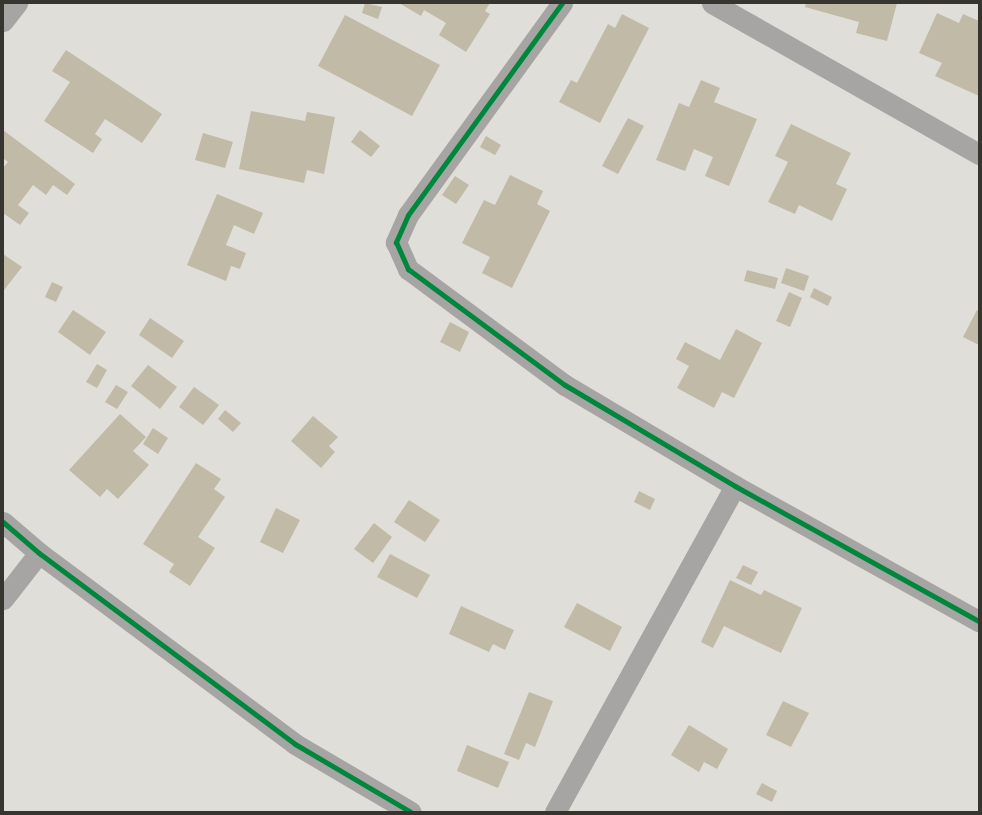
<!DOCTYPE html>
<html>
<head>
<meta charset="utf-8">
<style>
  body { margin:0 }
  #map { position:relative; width:982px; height:815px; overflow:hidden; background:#e0ded8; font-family:Mulish,sans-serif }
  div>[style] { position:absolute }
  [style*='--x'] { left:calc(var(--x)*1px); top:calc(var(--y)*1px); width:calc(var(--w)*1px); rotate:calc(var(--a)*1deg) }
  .building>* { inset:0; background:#c1baa7 }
  .minor>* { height:21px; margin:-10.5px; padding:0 10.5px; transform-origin:10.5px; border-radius:10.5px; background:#a7a5a3 }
  .cycleway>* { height:5px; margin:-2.5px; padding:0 2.5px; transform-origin:2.5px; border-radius:2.5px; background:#00873e }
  span { translate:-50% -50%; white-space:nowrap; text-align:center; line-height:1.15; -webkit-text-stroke:3px #e4e0d4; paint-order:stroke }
  .frame { position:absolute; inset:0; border:4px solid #363530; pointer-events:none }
</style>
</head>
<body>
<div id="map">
  <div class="building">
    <div style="clip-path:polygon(365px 3px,382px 7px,378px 19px,362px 13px)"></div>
    <div style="clip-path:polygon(399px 3px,490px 3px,485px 11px,490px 14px,466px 52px,439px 35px,446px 23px,424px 10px,421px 16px)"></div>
    <div style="clip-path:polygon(806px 3px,897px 3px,887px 41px,856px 33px,859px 22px,805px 7px)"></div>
    <div style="clip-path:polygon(937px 13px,959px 23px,963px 14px,979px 21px,979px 96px,935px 76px,942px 63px,919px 53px)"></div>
    <div style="clip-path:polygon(622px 14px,649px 28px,600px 123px,559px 102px,571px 80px,577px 83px,608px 24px,615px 28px)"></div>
    <div style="clip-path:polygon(345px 15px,440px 65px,412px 116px,318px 66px)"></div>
    <div style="clip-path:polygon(66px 50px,162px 114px,142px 143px,105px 119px,95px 134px,102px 139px,93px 153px,44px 121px,70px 82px,52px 71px)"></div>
    <div style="clip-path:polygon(701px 80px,720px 88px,714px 102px,757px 119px,729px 186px,705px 176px,713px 157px,694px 149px,685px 171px,656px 160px,679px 103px,689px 107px)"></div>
    <div style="clip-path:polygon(251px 111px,305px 121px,307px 112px,335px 117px,324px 174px,307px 170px,304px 183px,239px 169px)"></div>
    <div style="clip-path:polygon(628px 118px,644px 126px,618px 174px,602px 166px)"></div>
    <div style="clip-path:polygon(791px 124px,851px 153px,836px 184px,847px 189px,832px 221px,799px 205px,795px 214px,768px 202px,788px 162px,775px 156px)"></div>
    <div style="clip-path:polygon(3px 130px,75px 184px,67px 195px,53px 185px,46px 195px,33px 185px,18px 205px,29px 213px,20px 225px,3px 213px,3px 168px,8px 162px,3px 158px)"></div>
    <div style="clip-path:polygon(360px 130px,380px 146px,371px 157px,351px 142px)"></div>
    <div style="clip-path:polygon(203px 133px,233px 142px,225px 168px,195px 160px)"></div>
    <div style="clip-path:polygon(486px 136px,501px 145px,495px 155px,480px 147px)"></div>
    <div style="clip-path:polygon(510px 175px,543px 191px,537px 204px,550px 211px,512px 288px,482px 273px,490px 257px,462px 243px,484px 200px,495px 205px)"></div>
    <div style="clip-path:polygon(455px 176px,469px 185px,456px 204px,442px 195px)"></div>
    <div style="clip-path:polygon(217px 194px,263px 213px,254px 234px,234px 225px,226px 245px,246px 253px,240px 269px,231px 266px,226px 281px,187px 265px)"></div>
    <div style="clip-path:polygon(3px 254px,22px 267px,4px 290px,3px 290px)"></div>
    <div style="clip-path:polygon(786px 268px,809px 276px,804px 291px,781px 283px)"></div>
    <div style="clip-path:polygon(747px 270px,778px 278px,775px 289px,744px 281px)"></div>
    <div style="clip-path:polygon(52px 282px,63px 287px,56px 302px,45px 297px)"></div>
    <div style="clip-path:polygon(814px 288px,832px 297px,828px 306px,810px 297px)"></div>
    <div style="clip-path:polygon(789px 292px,802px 298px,790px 327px,776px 321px)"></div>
    <div style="clip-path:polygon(73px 310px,106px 332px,90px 355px,58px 332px)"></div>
    <div style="clip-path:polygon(977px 310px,979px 311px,979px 345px,963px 337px)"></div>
    <div style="clip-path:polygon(150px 318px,184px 341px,172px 358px,139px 335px)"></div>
    <div style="clip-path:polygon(450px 322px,469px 332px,460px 352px,440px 342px)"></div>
    <div style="clip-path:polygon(736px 329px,762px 343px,734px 398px,722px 392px,714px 408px,677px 388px,689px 366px,676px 359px,685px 342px,720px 360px)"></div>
    <div style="clip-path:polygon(97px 364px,107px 370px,97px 388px,86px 382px)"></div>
    <div style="clip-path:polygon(148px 365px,177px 387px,160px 409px,131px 386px)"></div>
    <div style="clip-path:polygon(116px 385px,128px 392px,117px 409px,105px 402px)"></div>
    <div style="clip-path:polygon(194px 387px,219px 405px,203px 425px,179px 407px)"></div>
    <div style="clip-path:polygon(225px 410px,241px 423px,233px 432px,218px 419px)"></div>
    <div style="clip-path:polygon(120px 414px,146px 437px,133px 451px,149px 465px,118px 499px,107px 489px,100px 497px,69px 470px)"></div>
    <div style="clip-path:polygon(313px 416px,338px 437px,329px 446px,335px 452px,321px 468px,291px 441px)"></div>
    <div style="clip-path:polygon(153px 428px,168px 438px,158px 454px,143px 444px)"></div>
    <div style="clip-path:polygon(196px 463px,221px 479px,214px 489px,225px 497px,198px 537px,215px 548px,190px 586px,169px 572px,174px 564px,143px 544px)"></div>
    <div style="clip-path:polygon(639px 491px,655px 499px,650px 510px,634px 502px)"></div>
    <div style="clip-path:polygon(409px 500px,440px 520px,425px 542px,394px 522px)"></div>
    <div style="clip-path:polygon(276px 508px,300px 520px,283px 553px,260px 542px)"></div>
    <div style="clip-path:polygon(374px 523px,392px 537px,373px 563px,354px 549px)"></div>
    <div style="clip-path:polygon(390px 554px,430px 575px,417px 598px,377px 577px)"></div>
    <div style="clip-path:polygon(743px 565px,758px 572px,751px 585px,736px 578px)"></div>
    <div style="clip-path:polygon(730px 580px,761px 595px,764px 590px,802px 608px,781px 653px,724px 626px,713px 648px,701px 642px)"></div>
    <div style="clip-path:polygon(577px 603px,622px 627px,610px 651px,564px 627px)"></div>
    <div style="clip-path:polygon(461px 606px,514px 630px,505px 650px,493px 644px,489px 652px,449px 634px)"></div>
    <div style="clip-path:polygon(529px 692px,553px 701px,535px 747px,526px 743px,519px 760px,504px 754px)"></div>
    <div style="clip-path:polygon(783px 701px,809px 713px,791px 747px,766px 735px)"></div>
    <div style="clip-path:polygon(689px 725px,728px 749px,717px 769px,704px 762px,699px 772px,671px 755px)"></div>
    <div style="clip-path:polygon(467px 745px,509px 762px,498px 788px,457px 771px)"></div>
    <div style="clip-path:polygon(762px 783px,777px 791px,772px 802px,756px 794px)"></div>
  </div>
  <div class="minor">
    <div style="--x:562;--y:3;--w:262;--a:126"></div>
    <div style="--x:408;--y:215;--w:30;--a:114"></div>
    <div style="--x:396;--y:242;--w:30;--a:66"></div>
    <div style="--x:408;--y:269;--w:195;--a:36.5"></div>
    <div style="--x:565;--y:385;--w:198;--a:30.7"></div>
    <div style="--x:735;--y:486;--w:279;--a:29"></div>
    <div style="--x:712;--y:3;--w:307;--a:29.5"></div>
    <div style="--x:3;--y:21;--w:23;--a:-52"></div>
    <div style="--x:3;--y:522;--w:48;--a:40.7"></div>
    <div style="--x:39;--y:553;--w:319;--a:36.7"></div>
    <div style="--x:295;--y:744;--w:134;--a:30.4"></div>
    <div style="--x:3;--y:599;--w:58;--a:-52"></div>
    <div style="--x:555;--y:812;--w:372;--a:-61.1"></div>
  </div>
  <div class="cycleway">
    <div style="--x:562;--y:3;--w:262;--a:126"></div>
    <div style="--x:408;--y:215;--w:30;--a:114"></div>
    <div style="--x:396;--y:242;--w:30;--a:66"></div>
    <div style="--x:408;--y:269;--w:195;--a:36.5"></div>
    <div style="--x:565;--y:385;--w:198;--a:30.7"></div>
    <div style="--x:735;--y:486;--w:279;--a:29"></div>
    <div style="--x:3;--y:522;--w:48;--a:40.7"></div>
    <div style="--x:39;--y:553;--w:319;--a:36.7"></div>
    <div style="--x:295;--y:744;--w:134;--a:30.4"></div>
  </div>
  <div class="frame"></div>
</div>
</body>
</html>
